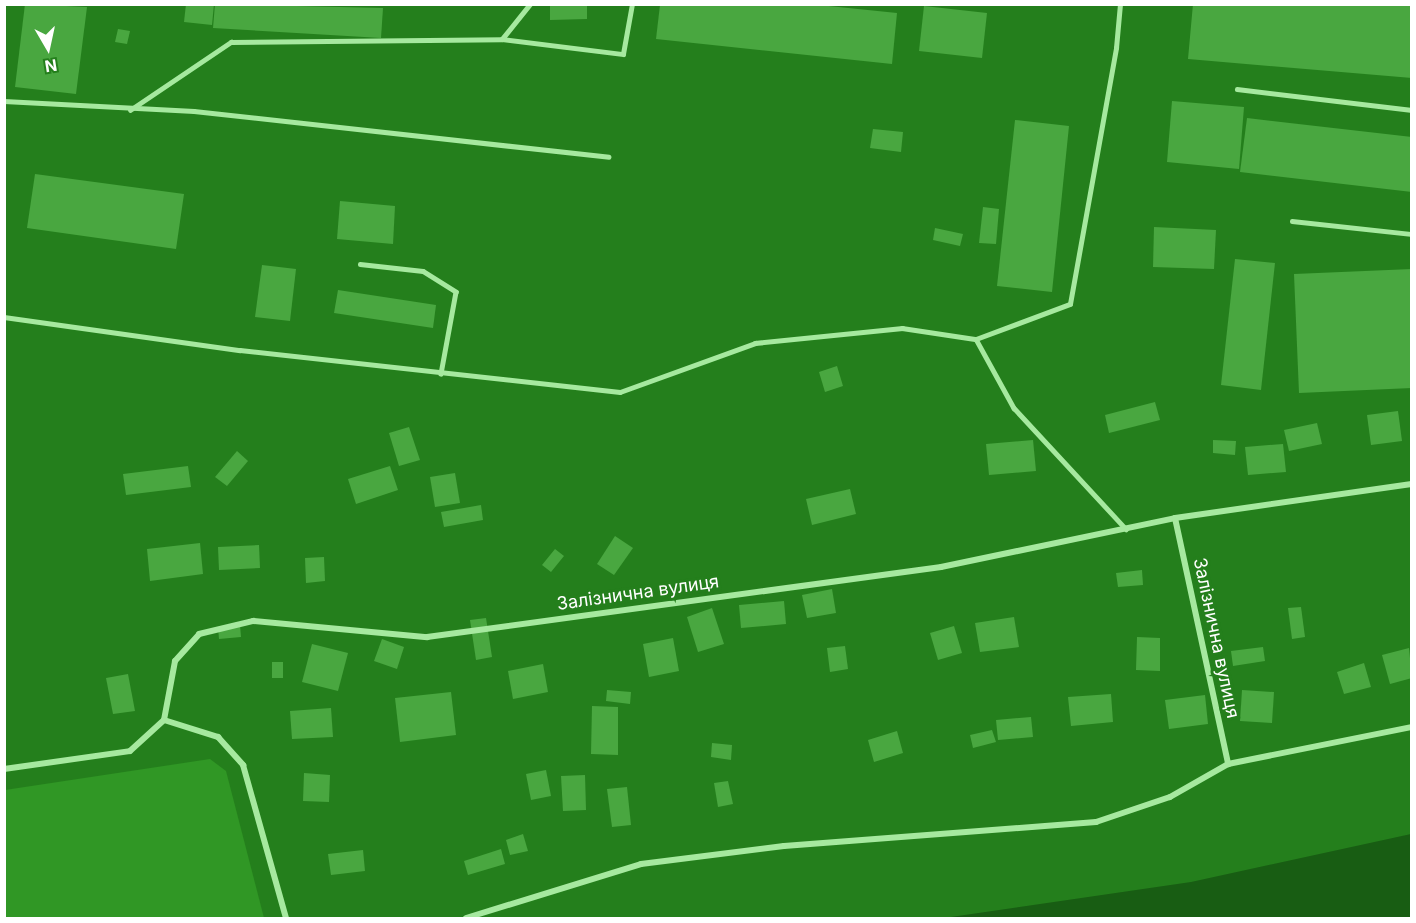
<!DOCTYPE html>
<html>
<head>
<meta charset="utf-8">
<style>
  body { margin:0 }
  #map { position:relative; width:1416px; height:923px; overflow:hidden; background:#247f1c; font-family:Inter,sans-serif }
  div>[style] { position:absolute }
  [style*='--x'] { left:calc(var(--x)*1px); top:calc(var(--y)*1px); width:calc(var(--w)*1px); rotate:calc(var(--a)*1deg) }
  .green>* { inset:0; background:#309725 }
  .water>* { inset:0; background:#185d13 }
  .building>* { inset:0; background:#49a740 }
  .lane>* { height:4.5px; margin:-2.25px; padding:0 2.25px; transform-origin:2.25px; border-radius:2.25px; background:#a6e99f }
  .street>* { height:6px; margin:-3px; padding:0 3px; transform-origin:3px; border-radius:3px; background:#a6e99f }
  span { translate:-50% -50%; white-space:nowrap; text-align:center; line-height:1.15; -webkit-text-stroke:6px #247f1c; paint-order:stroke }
  .street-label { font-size:18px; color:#fff }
  .frame { position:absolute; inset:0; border:6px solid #fff; pointer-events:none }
  .north { position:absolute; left:18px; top:18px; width:60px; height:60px; -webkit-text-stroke:4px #247f1c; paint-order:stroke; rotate:171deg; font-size:16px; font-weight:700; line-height:24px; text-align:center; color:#fff }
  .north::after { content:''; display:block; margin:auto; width:21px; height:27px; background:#fff; clip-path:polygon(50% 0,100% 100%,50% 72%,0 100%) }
</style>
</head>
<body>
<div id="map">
  <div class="green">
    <div style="clip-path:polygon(210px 759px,226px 771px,264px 918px,5px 918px,5px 790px)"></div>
  </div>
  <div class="water">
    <div style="clip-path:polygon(1411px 834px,1411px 918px,944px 918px,1191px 882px)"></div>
  </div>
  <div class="building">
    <div style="clip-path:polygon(25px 4px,87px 7px,76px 94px,15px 87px)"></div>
    <div style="clip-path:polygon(186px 4px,214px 4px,212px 25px,184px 22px)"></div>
    <div style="clip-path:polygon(215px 4px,383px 8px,381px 38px,213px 28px)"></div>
    <div style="clip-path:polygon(550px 4px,587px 4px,587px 19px,550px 20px)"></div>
    <div style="clip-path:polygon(1193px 4px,1412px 4px,1412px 78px,1188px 59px)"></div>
    <div style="clip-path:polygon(660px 5px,819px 5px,897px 13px,892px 64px,656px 39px)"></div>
    <div style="clip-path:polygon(924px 6px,987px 13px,982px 58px,919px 51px)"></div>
    <div style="clip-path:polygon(118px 29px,130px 31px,127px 44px,115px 42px)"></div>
    <div style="clip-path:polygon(1172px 101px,1244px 107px,1239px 169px,1167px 162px)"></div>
    <div style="clip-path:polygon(1247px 118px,1412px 137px,1412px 192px,1240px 172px)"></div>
    <div style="clip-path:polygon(1015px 120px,1069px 126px,1052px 292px,997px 286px)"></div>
    <div style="clip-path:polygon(873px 129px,903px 132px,901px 152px,870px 148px)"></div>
    <div style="clip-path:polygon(35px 174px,184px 194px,176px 249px,27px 228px)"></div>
    <div style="clip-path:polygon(340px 201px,395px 206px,393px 244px,337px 239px)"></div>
    <div style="clip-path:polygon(983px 207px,999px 209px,996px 244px,979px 243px)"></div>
    <div style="clip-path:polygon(1154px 227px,1216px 230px,1214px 269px,1153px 267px)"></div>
    <div style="clip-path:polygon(935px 228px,963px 234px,960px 246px,933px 240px)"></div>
    <div style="clip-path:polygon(1235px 259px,1275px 263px,1261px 390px,1221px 385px)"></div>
    <div style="clip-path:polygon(262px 265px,296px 269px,290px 321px,255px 317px)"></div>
    <div style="clip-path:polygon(1412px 269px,1412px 388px,1299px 393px,1294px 274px)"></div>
    <div style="clip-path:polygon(338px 290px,436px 305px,433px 328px,334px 313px)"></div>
    <div style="clip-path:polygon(837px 366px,843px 386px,825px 392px,819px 372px)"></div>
    <div style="clip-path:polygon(1155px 402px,1160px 420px,1109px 433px,1105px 415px)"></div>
    <div style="clip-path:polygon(1398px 411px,1402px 441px,1371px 445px,1367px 415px)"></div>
    <div style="clip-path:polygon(1317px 423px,1322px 444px,1289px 451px,1284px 430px)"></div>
    <div style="clip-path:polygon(409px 427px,420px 460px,399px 466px,389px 433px)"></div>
    <div style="clip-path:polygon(1033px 440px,1036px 471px,989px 475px,986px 444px)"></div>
    <div style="clip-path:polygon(1213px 440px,1236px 441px,1235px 455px,1213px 453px)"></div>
    <div style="clip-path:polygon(1283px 444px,1286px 472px,1248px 475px,1245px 447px)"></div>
    <div style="clip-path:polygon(237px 451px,248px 461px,227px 486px,215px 477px)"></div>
    <div style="clip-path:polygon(188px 466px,191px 487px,126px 495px,123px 474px)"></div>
    <div style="clip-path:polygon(390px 466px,398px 490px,356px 504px,348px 479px)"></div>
    <div style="clip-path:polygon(455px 473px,460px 503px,435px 507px,430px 477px)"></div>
    <div style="clip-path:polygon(850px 489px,856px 514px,812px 525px,806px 499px)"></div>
    <div style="clip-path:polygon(481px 505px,483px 520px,444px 527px,441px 512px)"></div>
    <div style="clip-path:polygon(615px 536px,633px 548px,614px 575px,597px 564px)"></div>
    <div style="clip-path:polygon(200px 543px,203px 574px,150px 581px,147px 549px)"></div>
    <div style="clip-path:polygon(259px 545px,260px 568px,219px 570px,218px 547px)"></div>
    <div style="clip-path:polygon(555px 549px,564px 556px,551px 572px,542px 565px)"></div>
    <div style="clip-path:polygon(324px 557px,325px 581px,306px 583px,305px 558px)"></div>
    <div style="clip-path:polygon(1142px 570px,1143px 585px,1118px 587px,1116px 573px)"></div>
    <div style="clip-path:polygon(832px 589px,836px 613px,807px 618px,802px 595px)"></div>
    <div style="clip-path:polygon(784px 601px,786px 624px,741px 628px,739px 605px)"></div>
    <div style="clip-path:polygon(1301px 607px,1305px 637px,1292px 639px,1288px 608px)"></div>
    <div style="clip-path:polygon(712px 608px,724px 644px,698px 652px,687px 617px)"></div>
    <div style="clip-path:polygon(1014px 617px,1019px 647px,980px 652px,975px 623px)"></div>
    <div style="clip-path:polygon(486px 618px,492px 657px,476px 660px,470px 620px)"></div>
    <div style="clip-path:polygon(240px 625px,241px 637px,219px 639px,218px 627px)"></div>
    <div style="clip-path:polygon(954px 626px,962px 653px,938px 660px,930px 633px)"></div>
    <div style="clip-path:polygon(1137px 637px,1160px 638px,1160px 671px,1136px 670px)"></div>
    <div style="clip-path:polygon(673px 638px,679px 671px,649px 677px,643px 644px)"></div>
    <div style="clip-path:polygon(382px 639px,404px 647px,397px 669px,374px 661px)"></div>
    <div style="clip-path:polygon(312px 644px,348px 653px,338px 691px,302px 682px)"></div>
    <div style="clip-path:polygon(845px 646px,848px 669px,830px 672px,827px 648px)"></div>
    <div style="clip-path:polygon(1263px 647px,1265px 661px,1233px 666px,1231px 651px)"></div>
    <div style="clip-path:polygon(1409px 648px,1412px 678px,1390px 684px,1382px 655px)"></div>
    <div style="clip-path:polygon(272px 662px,283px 662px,283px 678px,272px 678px)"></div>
    <div style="clip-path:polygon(1364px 663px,1371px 687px,1344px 694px,1337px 672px)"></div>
    <div style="clip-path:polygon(543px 664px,548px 692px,513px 699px,508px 671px)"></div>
    <div style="clip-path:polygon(128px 674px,135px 711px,113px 714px,106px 678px)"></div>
    <div style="clip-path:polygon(607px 690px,631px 692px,630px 704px,606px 701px)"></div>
    <div style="clip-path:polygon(1242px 690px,1274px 692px,1272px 723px,1240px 721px)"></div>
    <div style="clip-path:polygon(451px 692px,456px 735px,400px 742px,395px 698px)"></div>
    <div style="clip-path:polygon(1111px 694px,1113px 722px,1071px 726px,1068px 697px)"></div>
    <div style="clip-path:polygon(1205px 695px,1208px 724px,1169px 729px,1165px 700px)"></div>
    <div style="clip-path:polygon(592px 706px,618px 707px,618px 755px,591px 754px)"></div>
    <div style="clip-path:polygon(331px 708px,333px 737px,292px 739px,290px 711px)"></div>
    <div style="clip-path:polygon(1031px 717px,1033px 737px,998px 740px,996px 720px)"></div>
    <div style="clip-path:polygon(992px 730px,996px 742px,973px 748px,970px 735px)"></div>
    <div style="clip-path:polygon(897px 731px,903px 753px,874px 762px,868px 740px)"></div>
    <div style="clip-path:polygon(712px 743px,732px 745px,731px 760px,711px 757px)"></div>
    <div style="clip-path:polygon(546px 770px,551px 796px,531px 800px,526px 774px)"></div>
    <div style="clip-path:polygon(304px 773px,330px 775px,329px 802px,303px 801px)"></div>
    <div style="clip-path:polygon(585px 775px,586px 810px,563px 811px,561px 776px)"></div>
    <div style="clip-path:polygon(728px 781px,733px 804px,718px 807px,714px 783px)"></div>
    <div style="clip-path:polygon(627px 787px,631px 825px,612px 827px,607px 789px)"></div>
    <div style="clip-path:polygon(523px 834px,528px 851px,510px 855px,506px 840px)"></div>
    <div style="clip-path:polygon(501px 849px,505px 864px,468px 875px,464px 861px)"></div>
    <div style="clip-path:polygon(363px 850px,365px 871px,331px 875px,328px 854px)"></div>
  </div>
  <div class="lane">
    <div style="--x:502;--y:39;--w:45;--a:-51.3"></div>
    <div style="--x:1237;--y:89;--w:176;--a:6.8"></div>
    <div style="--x:4;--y:101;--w:190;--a:3"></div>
    <div style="--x:194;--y:111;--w:417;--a:6.3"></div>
    <div style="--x:130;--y:110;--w:122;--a:-34"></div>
    <div style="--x:231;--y:42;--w:271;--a:-0.6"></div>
    <div style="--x:502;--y:39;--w:122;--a:7.1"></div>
    <div style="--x:623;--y:54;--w:51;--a:-79.8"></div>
    <div style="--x:1292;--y:221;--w:121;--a:6.2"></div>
    <div style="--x:360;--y:264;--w:63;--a:6.3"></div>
    <div style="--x:423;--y:271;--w:39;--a:32"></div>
    <div style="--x:456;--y:292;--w:83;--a:100.4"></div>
    <div style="--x:4;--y:317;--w:238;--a:8"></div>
    <div style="--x:240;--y:350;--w:382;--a:6.3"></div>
    <div style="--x:620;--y:392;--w:144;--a:-19.9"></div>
    <div style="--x:755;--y:343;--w:148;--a:-5.8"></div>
    <div style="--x:902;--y:328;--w:75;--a:8.5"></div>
    <div style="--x:976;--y:339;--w:79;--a:61.2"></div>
    <div style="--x:1014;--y:408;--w:165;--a:47.2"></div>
    <div style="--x:976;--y:339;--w:100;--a:-20.4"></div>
    <div style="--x:1070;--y:304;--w:260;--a:-79.8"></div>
    <div style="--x:1116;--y:48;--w:44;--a:-84.8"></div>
  </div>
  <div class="street">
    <div style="--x:1175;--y:518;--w:252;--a:77.8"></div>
    <div style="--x:164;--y:720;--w:57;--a:17.5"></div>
    <div style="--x:218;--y:737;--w:38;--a:48"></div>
    <div style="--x:243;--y:765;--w:159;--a:74.3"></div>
    <div style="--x:4;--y:769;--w:127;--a:-8.1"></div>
    <div style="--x:130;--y:751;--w:46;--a:-42.4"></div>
    <div style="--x:164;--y:720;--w:60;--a:-79.4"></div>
    <div style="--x:175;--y:661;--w:36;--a:-48"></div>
    <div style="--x:199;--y:634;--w:56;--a:-13.5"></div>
    <div style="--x:253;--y:621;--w:175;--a:5.3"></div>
    <div style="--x:427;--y:637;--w:519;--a:-7.76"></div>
    <div style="--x:941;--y:567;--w:239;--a:-11.8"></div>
    <div style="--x:1175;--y:518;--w:239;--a:-8.2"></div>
    <div style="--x:466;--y:918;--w:183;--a:-17.1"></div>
    <div style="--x:641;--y:864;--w:144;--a:-7.2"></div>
    <div style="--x:784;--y:846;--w:313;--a:-4.4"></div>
    <div style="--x:1096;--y:822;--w:78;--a:-18.7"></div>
    <div style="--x:1170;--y:797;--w:67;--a:-29.6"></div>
    <div style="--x:1228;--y:764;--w:188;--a:-11.4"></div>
  </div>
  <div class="street-label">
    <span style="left:638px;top:593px;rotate:-8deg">Залізнична вулиця</span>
    <span style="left:1216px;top:638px;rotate:78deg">Залізнична вулиця</span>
  </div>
  <div class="frame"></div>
  <div class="north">N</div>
</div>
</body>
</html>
